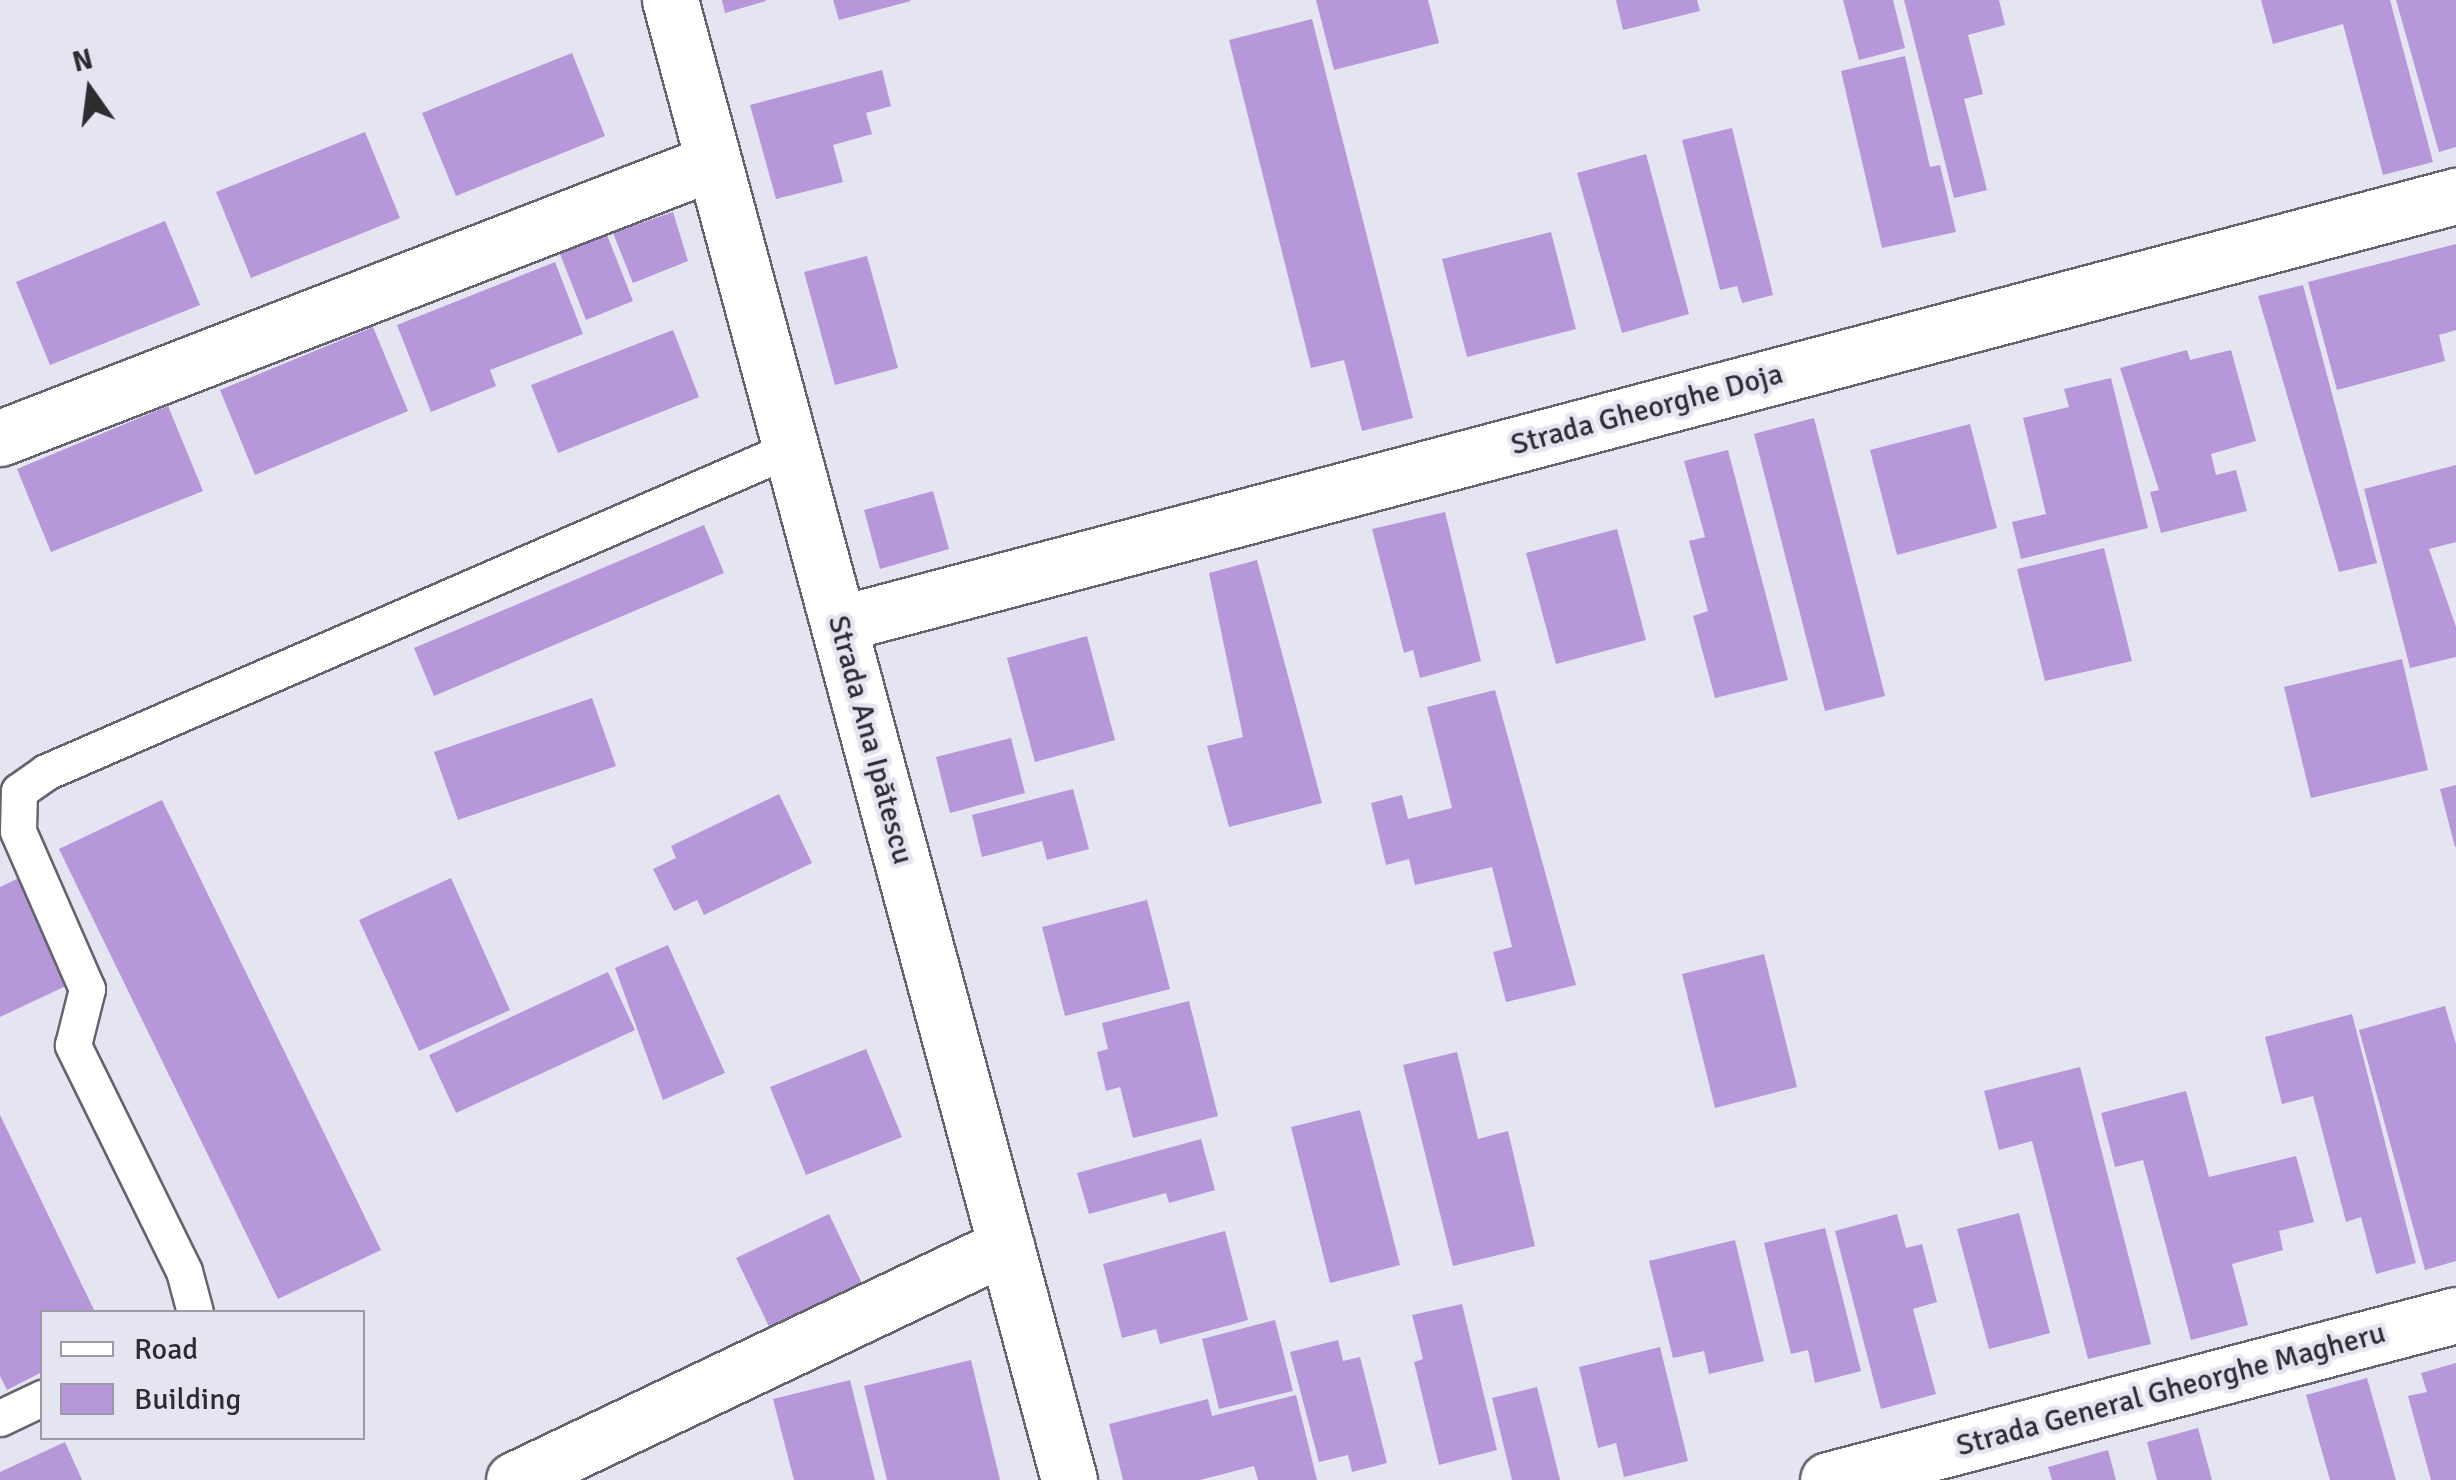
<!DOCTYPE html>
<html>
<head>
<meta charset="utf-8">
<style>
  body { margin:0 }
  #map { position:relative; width:2456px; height:1480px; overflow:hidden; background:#e5e5f2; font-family:Signika,sans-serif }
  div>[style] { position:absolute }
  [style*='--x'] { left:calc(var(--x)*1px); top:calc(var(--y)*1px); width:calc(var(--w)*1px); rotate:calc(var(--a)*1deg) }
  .building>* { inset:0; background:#b697da }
  .roads { filter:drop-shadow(2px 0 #63646e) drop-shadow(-2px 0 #63646e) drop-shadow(0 2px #63646e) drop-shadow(0 -2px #63646e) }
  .service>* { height:35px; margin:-17.5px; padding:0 17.5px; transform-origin:17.5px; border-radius:17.5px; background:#fff }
  .minor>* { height:55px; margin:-27.5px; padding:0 27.5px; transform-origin:27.5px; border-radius:27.5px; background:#fff }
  span { translate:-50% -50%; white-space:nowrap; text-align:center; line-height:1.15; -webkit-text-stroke:9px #e5e5f2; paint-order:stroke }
  .street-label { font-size:30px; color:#2c2c31 }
  .legend { position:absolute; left:40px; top:1310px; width:325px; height:130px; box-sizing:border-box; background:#e5e5f2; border:2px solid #9b9ba5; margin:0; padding:12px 18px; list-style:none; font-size:30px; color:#2c2c31 }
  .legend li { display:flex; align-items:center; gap:20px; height:50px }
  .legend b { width:50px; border:2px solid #9b9ba5 }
  .north { position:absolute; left:40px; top:40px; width:100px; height:100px; -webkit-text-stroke:8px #e5e5f2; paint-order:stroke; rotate:346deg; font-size:28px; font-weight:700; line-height:40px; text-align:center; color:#2c2c31 }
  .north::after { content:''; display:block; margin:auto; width:35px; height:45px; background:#2c2c31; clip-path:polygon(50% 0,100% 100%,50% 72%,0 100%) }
</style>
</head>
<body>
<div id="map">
  <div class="building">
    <div style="clip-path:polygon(722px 0,766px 0,766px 1px,725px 13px)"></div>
    <div style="clip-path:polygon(833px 0,910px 0,911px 1px,839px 20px)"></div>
    <div style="clip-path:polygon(1316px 0,1428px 0,1439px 43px,1334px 70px)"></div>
    <div style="clip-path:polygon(1616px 0,1697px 0,1700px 11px,1623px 30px)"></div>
    <div style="clip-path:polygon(1843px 0,1893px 0,1905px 48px,1859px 60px)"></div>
    <div style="clip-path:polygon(1904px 0,1999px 0,2005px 25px,1968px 35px,1983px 94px,1964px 99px,1987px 190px,1954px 198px)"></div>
    <div style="clip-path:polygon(2261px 0,2390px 0,2433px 162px,2383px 175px,2343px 24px,2273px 44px)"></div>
    <div style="clip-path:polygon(2396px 0,2456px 0,2456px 147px,2439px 152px)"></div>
    <div style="clip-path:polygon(1312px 19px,1413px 418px,1362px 431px,1344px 360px,1311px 368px,1229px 40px)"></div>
    <div style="clip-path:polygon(572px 53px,605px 136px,456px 196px,422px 113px)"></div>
    <div style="clip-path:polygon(1905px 56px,1930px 167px,1940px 165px,1956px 232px,1882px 248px,1841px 71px)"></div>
    <div style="clip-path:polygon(882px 70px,891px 106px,866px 113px,872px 134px,833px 145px,843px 182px,776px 199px,750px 105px)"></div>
    <div style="clip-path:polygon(1732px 128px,1773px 295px,1742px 303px,1737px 286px,1720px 290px,1682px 140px)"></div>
    <div style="clip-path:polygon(365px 132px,400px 218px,251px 278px,216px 192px)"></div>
    <div style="clip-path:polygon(1646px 154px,1689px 314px,1622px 333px,1577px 173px)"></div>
    <div style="clip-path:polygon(673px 212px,688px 261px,633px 283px,613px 233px)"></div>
    <div style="clip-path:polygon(165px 221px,200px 305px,50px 365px,16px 282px)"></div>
    <div style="clip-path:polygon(1551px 232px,1576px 329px,1467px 357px,1442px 259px)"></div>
    <div style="clip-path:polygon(607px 235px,633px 301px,586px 320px,560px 254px)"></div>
    <div style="clip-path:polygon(2456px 244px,2456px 330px,2439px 335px,2445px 361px,2337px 390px,2308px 282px)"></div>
    <div style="clip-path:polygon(867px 256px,898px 368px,835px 385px,804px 272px)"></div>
    <div style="clip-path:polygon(555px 262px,583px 334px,490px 370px,496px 386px,431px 412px,397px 325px)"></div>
    <div style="clip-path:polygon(2303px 285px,2377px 563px,2339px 572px,2258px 296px)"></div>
    <div style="clip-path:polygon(373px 327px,408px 411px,255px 475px,220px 390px)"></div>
    <div style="clip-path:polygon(673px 330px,699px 397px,558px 453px,531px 385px)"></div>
    <div style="clip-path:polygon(2187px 350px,2190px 360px,2231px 350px,2256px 441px,2211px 454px,2216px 475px,2236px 470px,2247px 511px,2161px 533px,2150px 492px,2159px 490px,2120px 368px)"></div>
    <div style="clip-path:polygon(2111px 378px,2148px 528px,2021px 559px,2012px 522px,2046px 514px,2023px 418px,2069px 407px,2064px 389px)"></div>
    <div style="clip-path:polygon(168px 406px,203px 491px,51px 552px,17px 469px)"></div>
    <div style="clip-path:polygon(1814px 418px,1885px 696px,1825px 711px,1754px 434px)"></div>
    <div style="clip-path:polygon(1970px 424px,1997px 528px,1897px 555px,1870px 450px)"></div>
    <div style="clip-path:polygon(1728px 450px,1788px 680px,1715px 698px,1693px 616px,1708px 611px,1689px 541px,1705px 537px,1684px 461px)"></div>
    <div style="clip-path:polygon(2456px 465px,2456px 542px,2429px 549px,2456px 627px,2456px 657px,2410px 668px,2364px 489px)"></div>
    <div style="clip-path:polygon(933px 491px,949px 549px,880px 569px,864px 510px)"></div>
    <div style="clip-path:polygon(1445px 512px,1481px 661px,1420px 678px,1413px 650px,1404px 653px,1372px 529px)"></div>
    <div style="clip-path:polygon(704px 525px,724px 573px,434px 696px,414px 648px)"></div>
    <div style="clip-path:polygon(1617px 529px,1646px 640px,1556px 664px,1526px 553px)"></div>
    <div style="clip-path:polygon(2104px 548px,2132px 661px,2045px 681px,2017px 569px)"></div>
    <div style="clip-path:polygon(1257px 560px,1322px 803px,1229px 827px,1207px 746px,1243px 737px,1209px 573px)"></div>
    <div style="clip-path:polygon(1087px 636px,1115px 740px,1035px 762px,1007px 658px)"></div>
    <div style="clip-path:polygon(2402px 659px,2428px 770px,2311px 798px,2284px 687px)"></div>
    <div style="clip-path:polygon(1495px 690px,1576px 985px,1506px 1002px,1493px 952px,1512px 947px,1492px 867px,1415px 885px,1409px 859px,1386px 865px,1371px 803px,1402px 795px,1408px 819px,1452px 808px,1427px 707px)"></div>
    <div style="clip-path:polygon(592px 698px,616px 766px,458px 820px,434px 752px)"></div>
    <div style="clip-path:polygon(1011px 738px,1025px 793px,950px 813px,936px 757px)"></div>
    <div style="clip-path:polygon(2456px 785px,2456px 847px,2455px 847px,2440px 789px)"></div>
    <div style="clip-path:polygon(1073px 789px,1089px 849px,1047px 860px,1042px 841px,982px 857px,972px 815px)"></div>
    <div style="clip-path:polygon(779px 794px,812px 863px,704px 915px,697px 900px,674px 911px,653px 869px,676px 858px,671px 846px)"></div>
    <div style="clip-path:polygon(162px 800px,381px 1250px,278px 1299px,59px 849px)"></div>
    <div style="clip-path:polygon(19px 878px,70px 984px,0 1017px,0 887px)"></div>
    <div style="clip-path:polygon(451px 878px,510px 1010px,419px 1051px,359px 920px)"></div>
    <div style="clip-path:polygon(1147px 900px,1170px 989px,1065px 1016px,1042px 927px)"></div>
    <div style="clip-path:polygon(668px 945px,725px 1073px,663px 1100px,615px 968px)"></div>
    <div style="clip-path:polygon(1764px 954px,1797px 1087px,1715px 1108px,1682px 974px)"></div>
    <div style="clip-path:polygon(608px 972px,635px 1030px,456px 1113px,429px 1055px)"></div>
    <div style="clip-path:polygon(1189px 1001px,1218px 1116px,1133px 1138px,1120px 1087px,1106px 1091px,1097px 1052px,1108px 1049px,1102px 1023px)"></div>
    <div style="clip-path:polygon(2445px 1006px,2456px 1044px,2456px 1261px,2425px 1270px,2359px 1030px)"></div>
    <div style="clip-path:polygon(2352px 1014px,2416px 1263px,2376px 1274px,2361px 1217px,2346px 1222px,2313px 1096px,2282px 1104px,2265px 1037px)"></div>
    <div style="clip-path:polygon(866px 1049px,902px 1137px,806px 1175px,770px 1087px)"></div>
    <div style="clip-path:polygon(1457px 1052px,1478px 1139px,1508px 1131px,1535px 1246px,1453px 1266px,1403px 1065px)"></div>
    <div style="clip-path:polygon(2080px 1067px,2151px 1344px,2088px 1359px,2032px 1141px,1999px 1150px,1984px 1091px)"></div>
    <div style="clip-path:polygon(2186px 1091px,2209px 1177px,2296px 1156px,2314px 1222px,2279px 1231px,2283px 1250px,2232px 1264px,2248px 1325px,2191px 1340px,2143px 1160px,2115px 1167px,2101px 1113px)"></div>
    <div style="clip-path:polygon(1360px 1110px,1400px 1265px,1330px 1283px,1291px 1127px)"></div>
    <div style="clip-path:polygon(0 1115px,95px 1312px,42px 1312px,42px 1372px,7px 1390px,0 1376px)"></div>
    <div style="clip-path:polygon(1201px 1139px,1215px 1190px,1169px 1203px,1166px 1193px,1089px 1214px,1077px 1173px)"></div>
    <div style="clip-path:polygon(2019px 1213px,2050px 1333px,1989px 1349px,1957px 1229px)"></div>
    <div style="clip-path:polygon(829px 1214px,869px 1298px,777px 1343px,736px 1258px)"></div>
    <div style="clip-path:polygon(1897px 1214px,1906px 1248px,1922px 1244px,1937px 1302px,1913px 1309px,1936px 1394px,1881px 1409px,1835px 1231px)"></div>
    <div style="clip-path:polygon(1825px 1228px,1861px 1371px,1815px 1383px,1808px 1350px,1791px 1354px,1764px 1243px)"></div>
    <div style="clip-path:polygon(1225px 1231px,1248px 1320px,1160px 1344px,1156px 1329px,1122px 1338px,1103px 1264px)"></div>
    <div style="clip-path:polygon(1735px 1240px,1764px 1361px,1709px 1374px,1704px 1351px,1673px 1358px,1649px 1261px)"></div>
    <div style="clip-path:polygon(1462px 1304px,1497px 1450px,1439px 1465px,1414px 1362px,1423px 1359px,1412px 1315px)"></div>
    <div style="clip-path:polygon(1275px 1320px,1293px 1391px,1219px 1409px,1202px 1339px)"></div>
    <div style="clip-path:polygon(1338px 1340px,1343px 1361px,1360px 1357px,1387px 1463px,1352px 1472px,1348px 1455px,1319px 1462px,1290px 1352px)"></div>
    <div style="clip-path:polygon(1660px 1347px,1688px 1461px,1624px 1477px,1616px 1443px,1598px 1448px,1579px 1367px)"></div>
    <div style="clip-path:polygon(971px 1360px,1000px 1480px,887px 1480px,864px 1386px)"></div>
    <div style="clip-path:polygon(2456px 1363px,2456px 1480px,2431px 1480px,2408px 1396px,2427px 1392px,2421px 1373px)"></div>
    <div style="clip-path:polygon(2367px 1378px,2396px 1480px,2330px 1480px,2306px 1395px)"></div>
    <div style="clip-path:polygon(850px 1380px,875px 1480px,794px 1480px,773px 1399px)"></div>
    <div style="clip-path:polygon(1537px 1387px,1560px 1480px,1512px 1480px,1492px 1398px)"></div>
    <div style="clip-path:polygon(1296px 1395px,1317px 1480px,1258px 1480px,1254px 1466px,1200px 1480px,1123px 1480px,1109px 1424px,1208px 1399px,1212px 1416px)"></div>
    <div style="clip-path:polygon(2198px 1428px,2212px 1480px,2157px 1480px,2147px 1442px)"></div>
    <div style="clip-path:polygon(65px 1442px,82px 1480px,0 1480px,0 1472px)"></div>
    <div style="clip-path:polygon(2108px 1450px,2116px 1480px,2052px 1480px,2048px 1467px)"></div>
  </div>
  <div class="roads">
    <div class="service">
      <div style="--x:195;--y:1312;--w:42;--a:-105"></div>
      <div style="--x:184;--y:1271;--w:252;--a:-116.2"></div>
      <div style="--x:73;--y:1045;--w:58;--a:-76"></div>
      <div style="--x:87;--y:989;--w:172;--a:-113.6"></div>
      <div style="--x:18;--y:831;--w:40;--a:-88.6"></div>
      <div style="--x:19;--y:791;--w:33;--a:-35"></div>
      <div style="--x:46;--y:772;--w:811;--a:-23.47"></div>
      <div style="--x:0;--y:1418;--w:47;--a:-25.5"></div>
    </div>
    <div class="minor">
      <div style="--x:670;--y:0;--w:1533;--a:74.91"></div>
      <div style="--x:0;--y:438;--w:765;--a:-21.16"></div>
      <div style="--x:839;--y:624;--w:1673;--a:-14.83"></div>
      <div style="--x:514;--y:1480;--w:545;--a:-25.44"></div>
      <div style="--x:1828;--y:1480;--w:649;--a:-14.72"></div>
    </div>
  </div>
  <div class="street-label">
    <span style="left:1647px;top:410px;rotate:-15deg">Strada Gheorghe Doja</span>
    <span style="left:870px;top:740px;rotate:75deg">Strada Ana Ipătescu</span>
    <span style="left:2171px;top:1390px;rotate:-15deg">Strada General Gheorghe Magheru</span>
  </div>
  <ul class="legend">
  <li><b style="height:12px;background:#fff"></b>Road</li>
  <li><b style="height:28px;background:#b697da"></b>Building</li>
  </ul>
  <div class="north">N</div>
</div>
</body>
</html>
